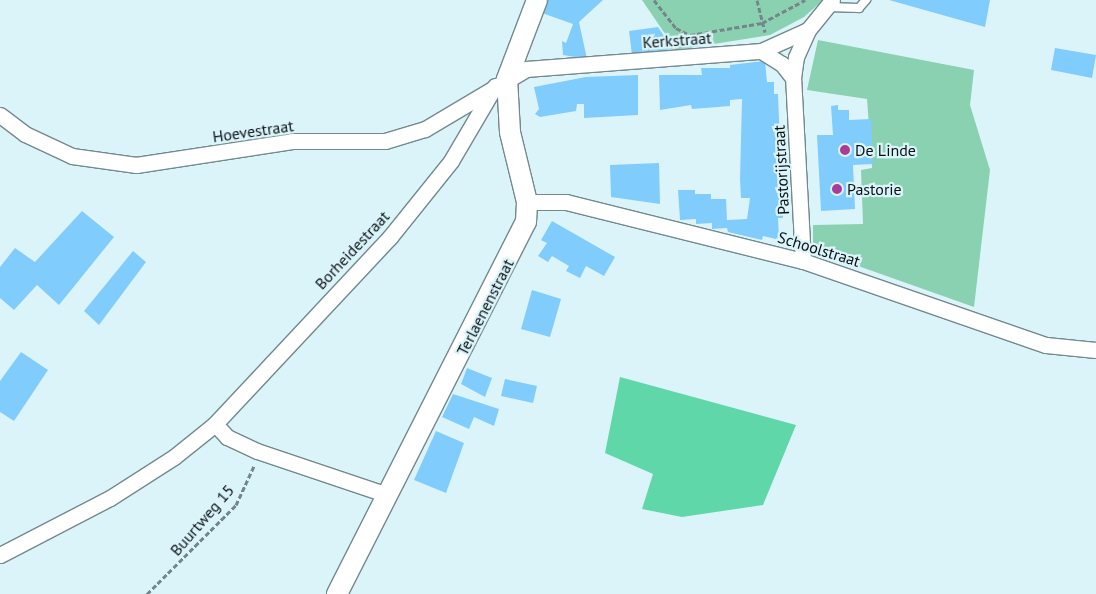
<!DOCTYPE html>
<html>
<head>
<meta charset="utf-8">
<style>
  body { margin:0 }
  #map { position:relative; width:1096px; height:594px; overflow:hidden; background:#dbf4fa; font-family:"PT Sans",sans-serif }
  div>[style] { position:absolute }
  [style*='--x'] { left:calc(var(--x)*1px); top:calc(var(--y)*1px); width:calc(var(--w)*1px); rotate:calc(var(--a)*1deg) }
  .green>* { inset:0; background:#89d1b1 }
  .forest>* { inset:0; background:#60d7a8 }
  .building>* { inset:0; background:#80ccfd }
  .path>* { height:3px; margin-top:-1.5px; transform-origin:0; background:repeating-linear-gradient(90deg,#75868a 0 5px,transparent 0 7.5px) }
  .roads { filter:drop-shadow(1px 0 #72898e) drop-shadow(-1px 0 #72898e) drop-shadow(0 1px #72898e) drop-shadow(0 -1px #72898e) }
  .lane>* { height:8px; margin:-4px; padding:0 4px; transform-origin:4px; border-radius:4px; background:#fff }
  .street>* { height:15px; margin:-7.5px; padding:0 7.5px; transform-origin:7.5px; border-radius:7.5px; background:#fff }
  .secondary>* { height:20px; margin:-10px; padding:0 10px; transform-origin:10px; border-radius:10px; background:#fff }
  .dots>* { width:14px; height:14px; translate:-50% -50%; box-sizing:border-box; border:2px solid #dbf4fa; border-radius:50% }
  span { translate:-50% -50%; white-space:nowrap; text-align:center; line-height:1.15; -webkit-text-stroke:4.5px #dbf4fa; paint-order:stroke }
  .street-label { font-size:16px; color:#0a1214 }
  .poi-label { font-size:16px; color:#0a1214 }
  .left { translate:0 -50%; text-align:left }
</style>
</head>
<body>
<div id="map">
  <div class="green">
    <div style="clip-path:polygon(642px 0,823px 0,804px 17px,770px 35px,676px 50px)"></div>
    <div style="clip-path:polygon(818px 40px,974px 70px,970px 105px,990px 170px,974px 307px,813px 250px,813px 225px,863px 224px,861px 170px,872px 168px,867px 99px,807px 90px)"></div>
  </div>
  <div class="forest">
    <div style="clip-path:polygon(620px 377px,796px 425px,763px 505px,682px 517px,642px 509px,653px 474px,605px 453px)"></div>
  </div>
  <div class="building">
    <div style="clip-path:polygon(547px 0,603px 0,579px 22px,587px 59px,563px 55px,562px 41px,566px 43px,573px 24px,542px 13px)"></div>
    <div style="clip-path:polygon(889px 0,990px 0,985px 27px)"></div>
    <div style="clip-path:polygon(658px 27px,673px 49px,632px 55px,629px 31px)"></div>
    <div style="clip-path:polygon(1055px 48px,1096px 55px,1092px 78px,1051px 70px)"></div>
    <div style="clip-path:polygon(765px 61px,767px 82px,774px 82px,774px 94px,778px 94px,783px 218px,778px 218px,779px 236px,776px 239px,763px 236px,762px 240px,728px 232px,727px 228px,712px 229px,712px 223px,696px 224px,696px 219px,680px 220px,678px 190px,695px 190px,695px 194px,711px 194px,711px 199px,726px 199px,727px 220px,747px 219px,750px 198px,741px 198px,740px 179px,742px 99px,730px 100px,730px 106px,692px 109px,691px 105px,660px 110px,659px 75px,702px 75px,701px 68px,730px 68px,730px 65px)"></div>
    <div style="clip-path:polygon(638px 75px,638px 115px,584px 118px,584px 104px,577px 104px,576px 111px,540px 117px,535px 114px,539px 109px,534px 87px,586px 77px)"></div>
    <div style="clip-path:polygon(838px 105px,838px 110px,849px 110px,849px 120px,871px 119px,873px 164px,853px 165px,855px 209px,821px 211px,817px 135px,833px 135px,831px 106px)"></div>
    <div style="clip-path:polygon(659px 163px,660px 204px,611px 197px,610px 165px)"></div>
    <div style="clip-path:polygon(82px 211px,114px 237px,59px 305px,37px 285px,14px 310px,0 298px,0 267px,15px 248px,35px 262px)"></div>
    <div style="clip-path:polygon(552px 221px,615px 257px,604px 276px,586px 266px,580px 278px,566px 271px,569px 266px,552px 256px,548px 262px,538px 256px,547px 243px,541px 240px)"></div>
    <div style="clip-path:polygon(133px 251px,146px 262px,99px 325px,84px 311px)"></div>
    <div style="clip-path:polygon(532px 290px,561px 299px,550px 337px,521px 329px)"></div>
    <div style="clip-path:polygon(21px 352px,48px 370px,14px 421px,0 412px,0 381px)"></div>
    <div style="clip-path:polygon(467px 368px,492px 378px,485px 397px,461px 384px)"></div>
    <div style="clip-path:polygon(505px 379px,537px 386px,533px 403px,501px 396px)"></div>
    <div style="clip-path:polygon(453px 394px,499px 409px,494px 426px,474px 417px,469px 429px,442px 417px)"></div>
    <div style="clip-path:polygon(436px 431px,464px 443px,446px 493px,414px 480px)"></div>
  </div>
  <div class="path">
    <div style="--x:654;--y:0;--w:36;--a:52"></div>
    <div style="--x:676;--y:28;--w:16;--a:27"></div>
    <div style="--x:690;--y:35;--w:73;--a:-9.5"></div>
    <div style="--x:762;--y:23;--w:49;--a:-28.1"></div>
    <div style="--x:757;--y:0;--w:33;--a:76"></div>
    <div style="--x:147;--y:594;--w:126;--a:-45"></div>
    <div style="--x:236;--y:505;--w:43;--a:-65.2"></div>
  </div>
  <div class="roads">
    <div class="lane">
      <div style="--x:828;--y:7;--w:31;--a:2"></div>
      <div style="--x:859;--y:8;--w:11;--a:-49"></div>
    </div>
    <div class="street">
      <div style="--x:761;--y:51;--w:25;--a:32"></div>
      <div style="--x:782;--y:64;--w:18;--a:52"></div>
      <div style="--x:0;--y:115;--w:31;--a:37"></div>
      <div style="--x:25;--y:134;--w:52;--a:25.1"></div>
      <div style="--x:72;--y:156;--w:65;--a:8"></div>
      <div style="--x:136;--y:165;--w:158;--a:-8.7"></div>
      <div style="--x:292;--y:141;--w:93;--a:0"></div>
      <div style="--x:385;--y:141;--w:42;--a:-16.7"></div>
      <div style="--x:425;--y:129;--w:117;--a:-30.7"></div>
      <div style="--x:526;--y:69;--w:236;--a:-4.4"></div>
      <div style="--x:761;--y:51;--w:51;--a:-24.1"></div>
      <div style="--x:808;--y:30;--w:38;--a:-51"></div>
      <div style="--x:527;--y:202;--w:39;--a:0"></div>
      <div style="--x:566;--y:202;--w:244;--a:14"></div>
      <div style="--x:803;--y:261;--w:257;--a:19.1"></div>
      <div style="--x:1046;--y:345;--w:50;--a:5.7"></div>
      <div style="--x:803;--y:261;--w:183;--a:-93.1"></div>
      <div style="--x:793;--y:78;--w:21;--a:-82"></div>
      <div style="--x:796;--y:57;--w:30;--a:-66"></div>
      <div style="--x:215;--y:424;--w:18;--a:47"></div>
      <div style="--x:227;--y:437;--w:33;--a:25"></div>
      <div style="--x:257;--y:451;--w:138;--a:18.6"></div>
      <div style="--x:0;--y:555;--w:124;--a:-27.4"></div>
      <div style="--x:110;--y:498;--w:76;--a:-32.6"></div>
      <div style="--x:174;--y:457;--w:53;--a:-38.8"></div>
      <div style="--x:215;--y:424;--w:256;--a:-46.9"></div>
      <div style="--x:390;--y:237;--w:97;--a:-51.2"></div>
      <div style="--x:451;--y:161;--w:87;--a:-59.6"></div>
    </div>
    <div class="secondary">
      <div style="--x:337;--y:594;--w:417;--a:-63.1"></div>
      <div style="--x:526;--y:222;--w:20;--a:-87"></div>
      <div style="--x:527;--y:202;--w:72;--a:-103.7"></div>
      <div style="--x:510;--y:132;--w:53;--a:-93.2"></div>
      <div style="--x:507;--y:79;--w:85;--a:-69.2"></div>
    </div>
  </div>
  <div class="dots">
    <div style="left:845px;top:150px;background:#aa3b99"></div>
    <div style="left:837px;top:189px;background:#aa3b99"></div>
  </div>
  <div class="street-label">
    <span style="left:677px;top:40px;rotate:-4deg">Kerkstraat</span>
    <span style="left:253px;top:131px;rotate:-8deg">Hoevestraat</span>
    <span style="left:781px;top:170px;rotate:-93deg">Pastorijstraat</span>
    <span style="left:819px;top:249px;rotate:17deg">Schoolstraat</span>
    <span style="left:352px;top:250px;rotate:-47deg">Borheidestraat</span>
    <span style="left:485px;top:307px;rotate:-63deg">Terlaenenstraat</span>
    <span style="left:202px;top:520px;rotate:-49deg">Buurtweg 15</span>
  </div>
  <div class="poi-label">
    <span class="left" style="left:855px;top:150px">De Linde</span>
    <span class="left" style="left:847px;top:189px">Pastorie</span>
  </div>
</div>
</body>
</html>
